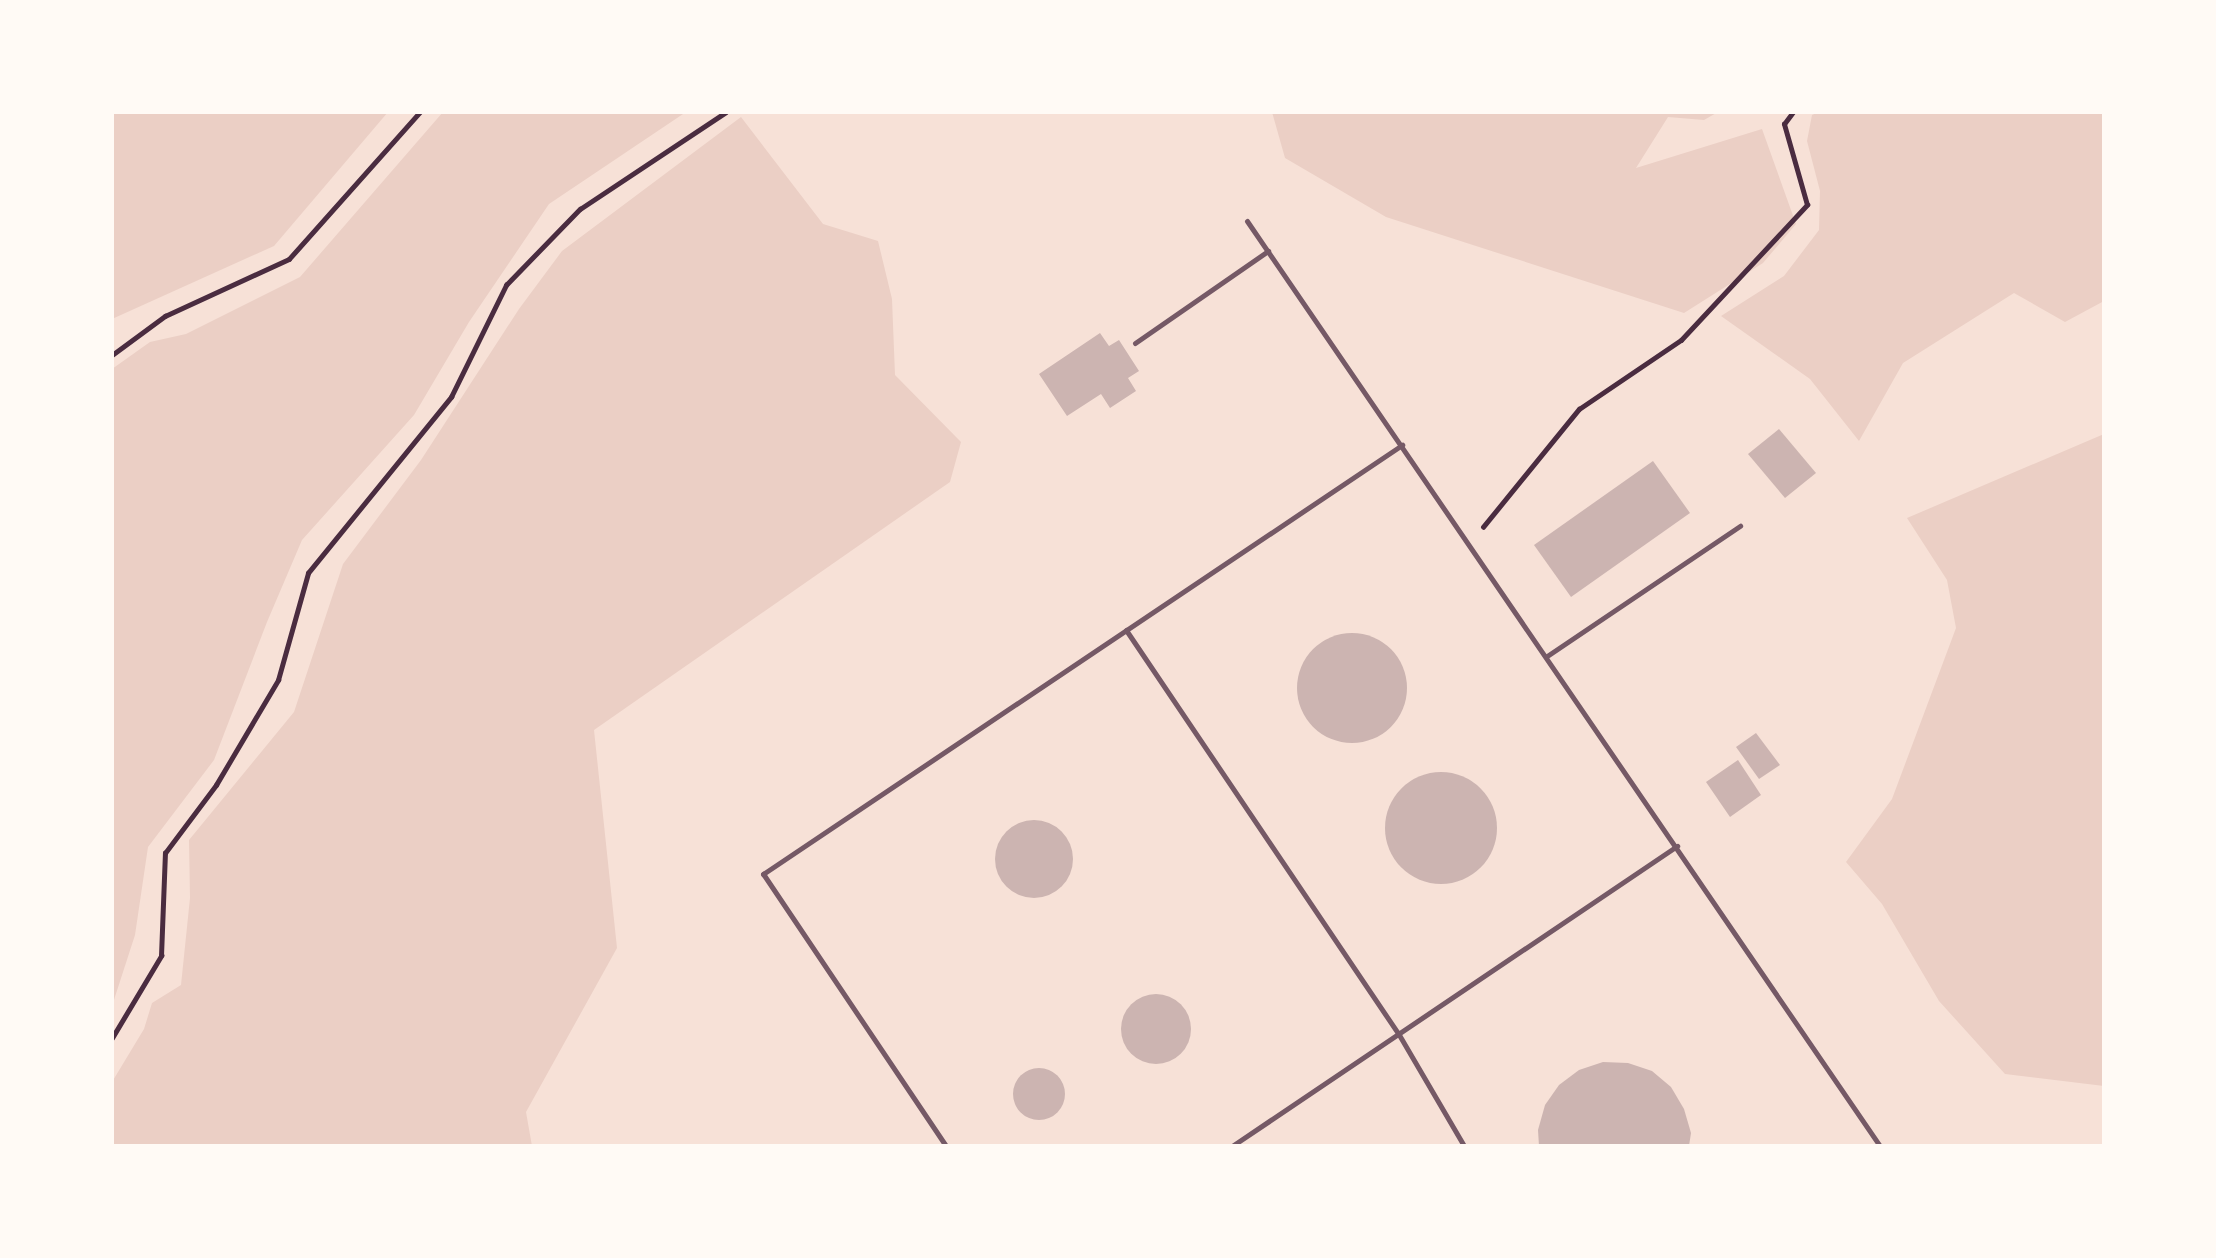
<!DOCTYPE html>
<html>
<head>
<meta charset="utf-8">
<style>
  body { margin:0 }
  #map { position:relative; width:2216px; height:1258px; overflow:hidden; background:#f7e1d7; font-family:Manrope,sans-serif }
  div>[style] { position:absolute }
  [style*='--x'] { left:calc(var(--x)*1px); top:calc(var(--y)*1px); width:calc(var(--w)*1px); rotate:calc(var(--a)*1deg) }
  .green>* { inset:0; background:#ebcfc5 }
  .building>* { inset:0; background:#ccb4b1 }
  .round { border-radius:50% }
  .path>* { height:4.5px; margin:-2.25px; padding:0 2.25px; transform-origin:2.25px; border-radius:2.25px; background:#4a2c40 }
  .service>* { height:5px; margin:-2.5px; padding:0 2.5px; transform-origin:2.5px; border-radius:2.5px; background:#755966 }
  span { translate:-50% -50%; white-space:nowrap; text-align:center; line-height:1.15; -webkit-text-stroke:7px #fffaf5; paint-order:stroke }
  .frame { position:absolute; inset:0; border:114px solid #fffaf5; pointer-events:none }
</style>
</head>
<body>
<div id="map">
  <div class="green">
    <div style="clip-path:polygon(112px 112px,388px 112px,274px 246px,112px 319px)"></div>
    <div style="clip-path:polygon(443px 112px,686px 112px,549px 204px,469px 322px,414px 415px,302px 540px,267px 622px,214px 760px,148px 847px,135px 935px,112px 1006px,112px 369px,150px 342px,186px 334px,300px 277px)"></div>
    <div style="clip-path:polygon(1272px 112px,1718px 112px,1704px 120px,1668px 117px,1636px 168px,1762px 129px,1796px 224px,1763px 263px,1684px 313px,1386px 217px,1285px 158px)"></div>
    <div style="clip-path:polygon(1819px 112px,2104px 112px,2104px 301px,2065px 322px,2014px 293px,1903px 363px,1859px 441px,1810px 379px,1721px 316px,1784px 276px,1819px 230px,1820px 191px,1807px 141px,1812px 115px)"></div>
    <div style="clip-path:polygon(741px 117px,823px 224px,878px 241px,892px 299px,895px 375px,961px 442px,950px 482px,594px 730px,617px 948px,526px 1112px,532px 1146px,112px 1146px,112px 1082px,144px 1029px,152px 1003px,181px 985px,190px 898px,189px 840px,294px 712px,343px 564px,421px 460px,519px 309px,562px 251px)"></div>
    <div style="clip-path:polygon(2104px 434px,2104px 1086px,2005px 1074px,1939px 1001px,1882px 904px,1846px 862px,1892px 799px,1956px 628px,1947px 580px,1907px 518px)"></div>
  </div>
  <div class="building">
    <div style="clip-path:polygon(1100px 333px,1109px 346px,1119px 340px,1139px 371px,1128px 378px,1136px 391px,1110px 408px,1101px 394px,1067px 416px,1039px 374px)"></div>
    <div style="clip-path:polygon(1779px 429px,1816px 473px,1785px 498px,1748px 454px)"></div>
    <div style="clip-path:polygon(1653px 461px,1690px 513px,1571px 597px,1534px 545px)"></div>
    <div class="round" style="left:1297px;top:633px;width:110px;height:110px"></div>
    <div style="clip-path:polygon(1756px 733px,1780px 765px,1759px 779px,1736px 747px)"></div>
    <div style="clip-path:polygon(1738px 760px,1761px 795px,1730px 817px,1706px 782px)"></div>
    <div class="round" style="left:1385px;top:772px;width:112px;height:112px"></div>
    <div class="round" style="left:995px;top:820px;width:78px;height:78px"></div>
    <div class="round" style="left:1121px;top:994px;width:70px;height:70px"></div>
    <div style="clip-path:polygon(1603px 1062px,1628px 1063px,1652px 1071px,1671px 1087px,1684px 1109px,1691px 1133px,1689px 1146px,1539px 1146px,1538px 1130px,1545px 1105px,1559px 1085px,1579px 1070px)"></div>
    <div class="round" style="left:1013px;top:1068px;width:52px;height:52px"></div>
  </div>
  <div class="path">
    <div style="--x:112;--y:355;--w:66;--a:-36.3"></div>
    <div style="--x:165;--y:316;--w:136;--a:-24.7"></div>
    <div style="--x:289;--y:259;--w:197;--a:-48.3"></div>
    <div style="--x:1483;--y:527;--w:152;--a:-50.9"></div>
    <div style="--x:1579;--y:409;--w:123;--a:-34.1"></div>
    <div style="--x:1681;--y:340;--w:185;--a:-47"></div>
    <div style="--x:1807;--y:205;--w:84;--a:-105.9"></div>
    <div style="--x:1784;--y:124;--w:15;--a:-53"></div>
    <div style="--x:112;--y:1038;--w:96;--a:-59.1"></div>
    <div style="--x:161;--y:956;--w:103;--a:-87.8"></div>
    <div style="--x:165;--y:853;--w:85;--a:-53.1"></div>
    <div style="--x:216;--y:785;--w:122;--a:-59.4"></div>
    <div style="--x:278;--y:680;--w:111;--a:-74.3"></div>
    <div style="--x:308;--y:573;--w:227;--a:-50.9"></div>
    <div style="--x:451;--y:397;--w:125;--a:-63.8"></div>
    <div style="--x:506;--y:285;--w:106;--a:-45.8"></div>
    <div style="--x:580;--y:209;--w:175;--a:-33.6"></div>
  </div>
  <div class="service">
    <div style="--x:1247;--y:221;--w:1121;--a:55.62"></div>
    <div style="--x:1135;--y:343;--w:162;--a:-34.7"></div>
    <div style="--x:1126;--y:630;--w:486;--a:56"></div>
    <div style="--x:1398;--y:1033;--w:131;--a:59.7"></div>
    <div style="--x:1547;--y:656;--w:233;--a:-34"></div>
    <div style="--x:946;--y:1146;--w:328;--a:-123.9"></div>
    <div style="--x:763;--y:874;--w:770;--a:-33.88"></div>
    <div style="--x:1232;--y:1146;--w:537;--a:-33.99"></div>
  </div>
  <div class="frame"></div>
</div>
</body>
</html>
